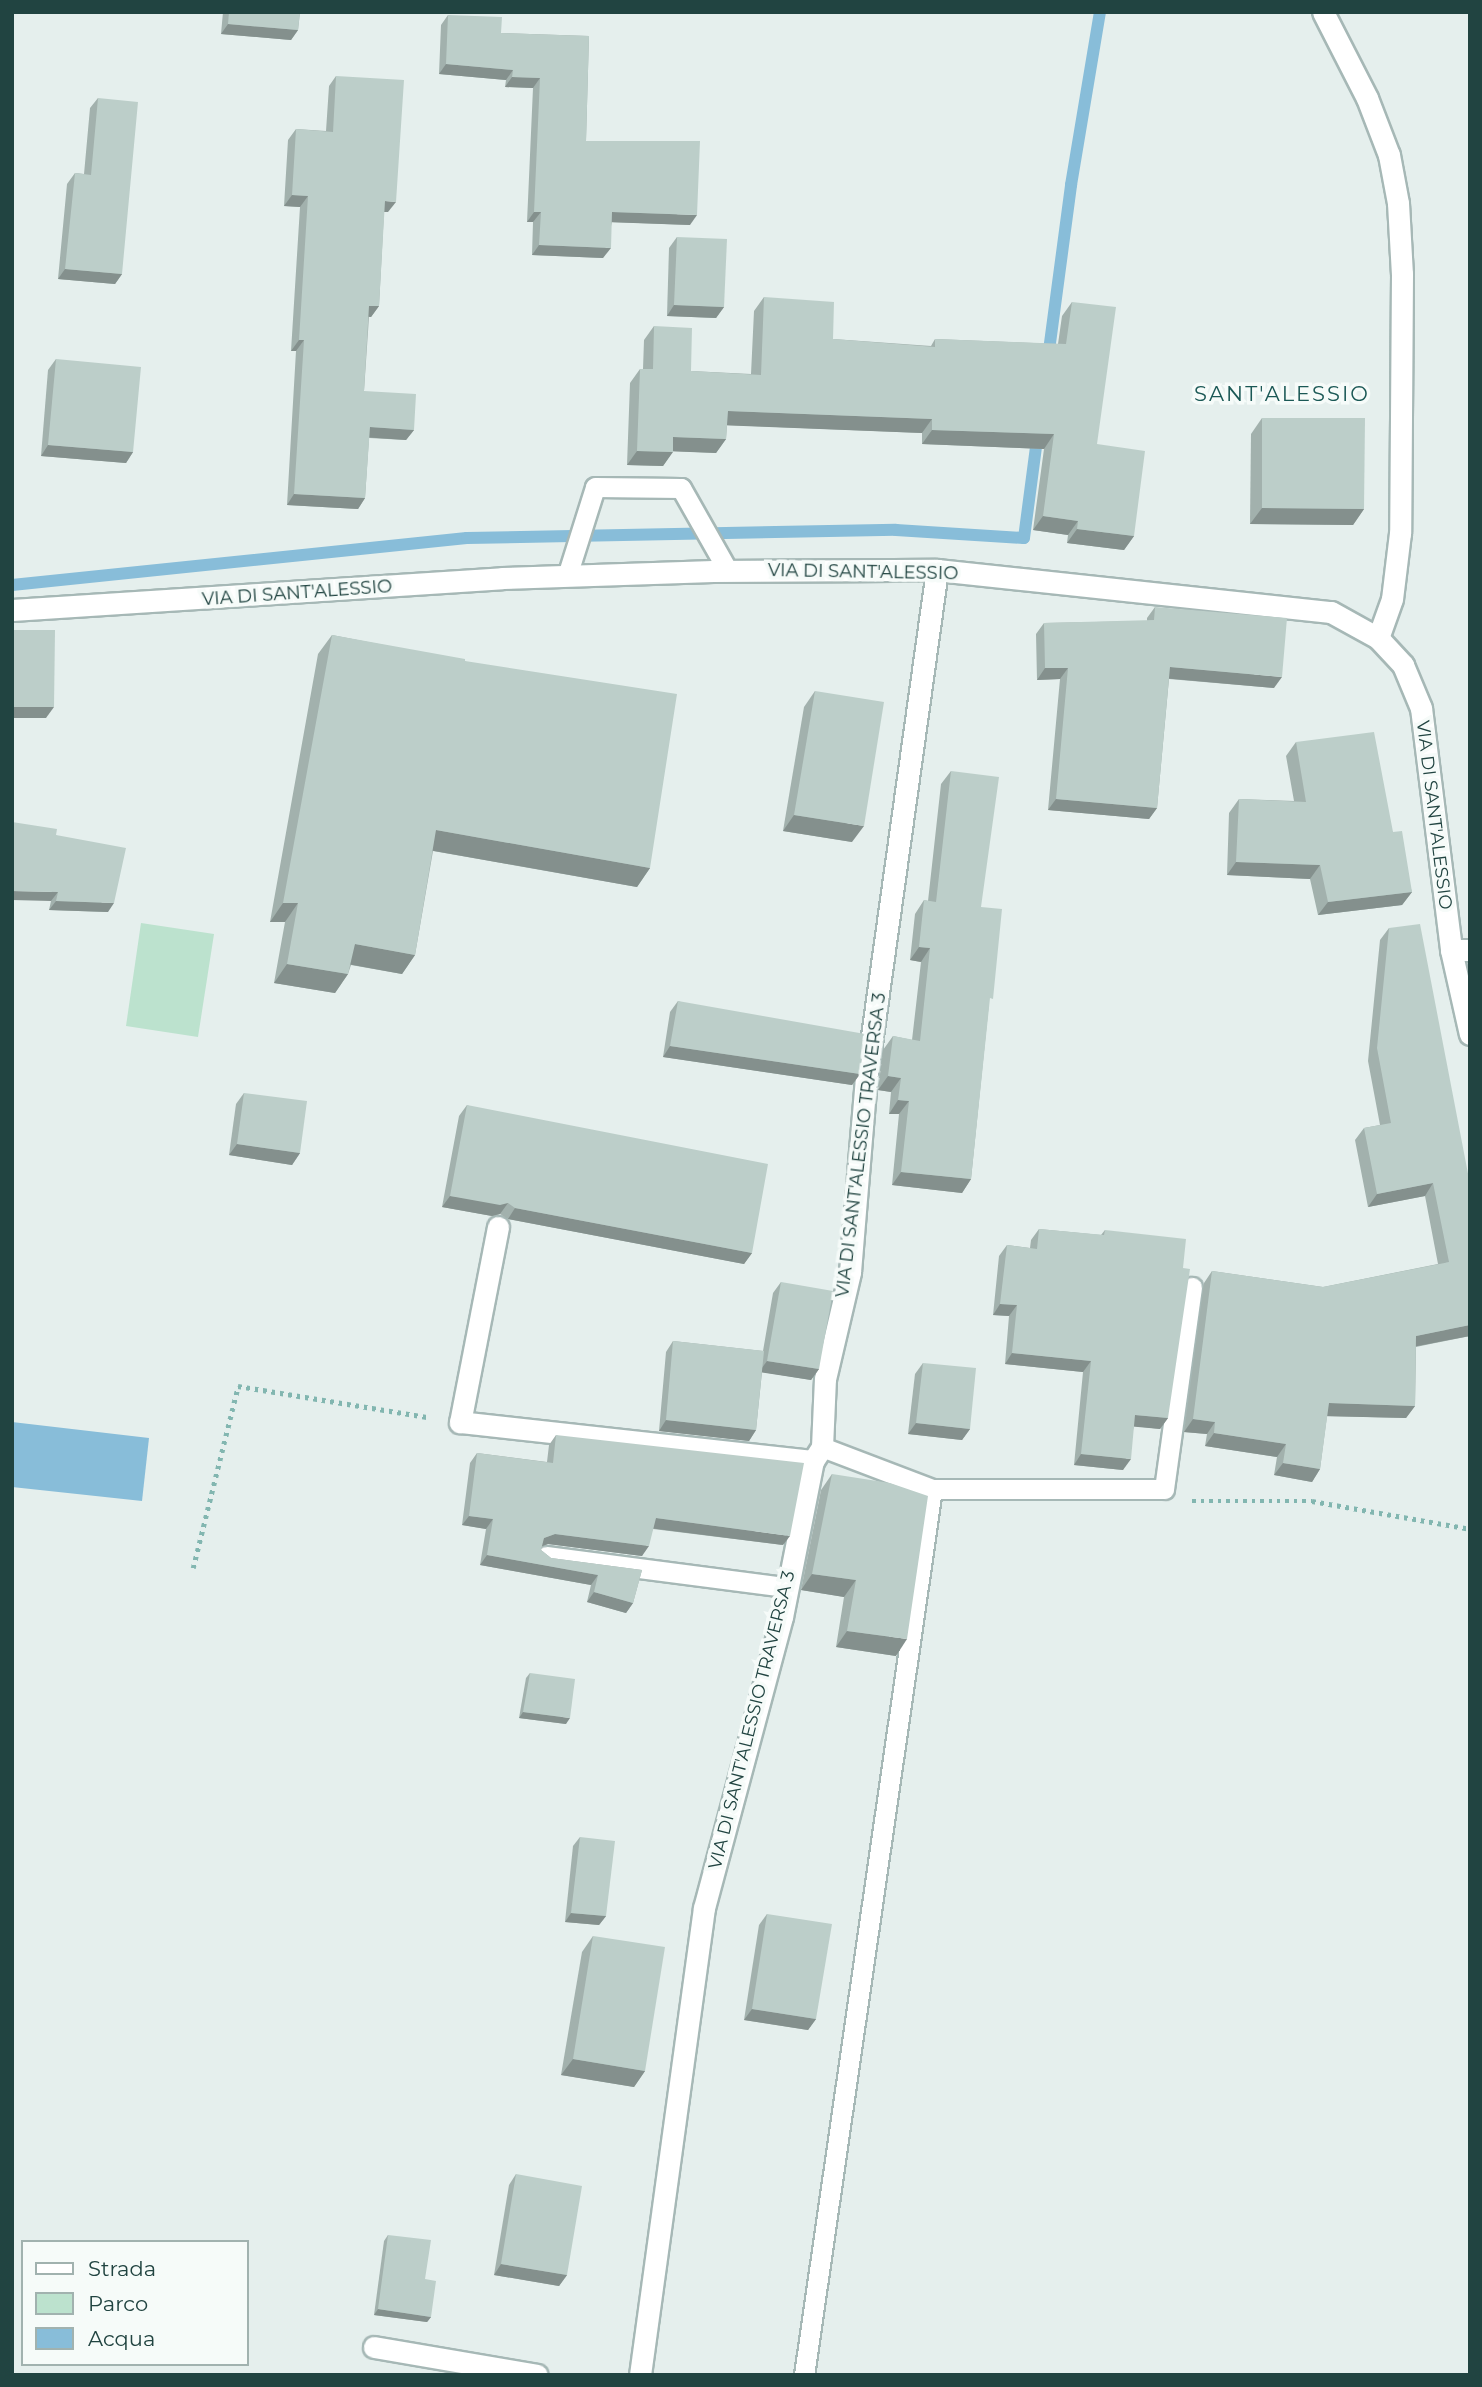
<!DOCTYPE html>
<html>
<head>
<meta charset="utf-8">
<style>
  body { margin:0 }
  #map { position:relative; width:1482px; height:2387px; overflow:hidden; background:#e5efed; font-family:Montserrat,sans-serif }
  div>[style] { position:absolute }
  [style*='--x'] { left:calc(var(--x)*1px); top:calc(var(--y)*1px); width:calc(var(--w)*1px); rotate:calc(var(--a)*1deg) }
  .green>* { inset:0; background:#bce2ce }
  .water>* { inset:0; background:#88bdd9 }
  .stream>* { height:12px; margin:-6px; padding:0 6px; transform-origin:6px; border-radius:6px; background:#88bdd9 }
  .path>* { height:4.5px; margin-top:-2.25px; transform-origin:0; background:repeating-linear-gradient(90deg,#82b6b0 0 3.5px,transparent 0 8.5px) }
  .roads { filter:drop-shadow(2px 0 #a6b8b6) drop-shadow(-2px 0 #a6b8b6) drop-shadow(0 2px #a6b8b6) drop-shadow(0 -2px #a6b8b6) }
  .lane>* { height:19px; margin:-9.5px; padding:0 9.5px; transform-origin:9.5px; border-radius:9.5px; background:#fff }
  .street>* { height:21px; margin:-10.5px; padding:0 10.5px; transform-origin:10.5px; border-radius:10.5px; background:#fff }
  .secondary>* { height:21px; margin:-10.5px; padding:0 10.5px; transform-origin:10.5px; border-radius:10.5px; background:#fff }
  .wall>* { inset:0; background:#a2b1ad }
  .shaded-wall>* { inset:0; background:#84908d }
  .building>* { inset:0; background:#bccec9 }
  span { translate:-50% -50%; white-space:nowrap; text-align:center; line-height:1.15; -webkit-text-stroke:7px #f6fbf9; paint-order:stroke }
  .street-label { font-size:18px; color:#214441 }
  .quarter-label { font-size:21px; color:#1a5855; letter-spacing:2px }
  .frame { position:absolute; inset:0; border:14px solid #214441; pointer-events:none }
  .legend { position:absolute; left:21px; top:2240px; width:228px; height:126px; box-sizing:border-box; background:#f6fbf9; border:2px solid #a1b2af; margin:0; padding:9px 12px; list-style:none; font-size:21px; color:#214441 }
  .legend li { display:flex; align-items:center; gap:14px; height:35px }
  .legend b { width:35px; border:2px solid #a1b2af }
</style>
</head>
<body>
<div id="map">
  <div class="green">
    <div style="clip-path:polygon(141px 923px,214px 934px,198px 1037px,126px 1026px)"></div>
  </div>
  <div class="water">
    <div style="clip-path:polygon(12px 1422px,149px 1438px,142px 1501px,12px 1487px)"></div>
  </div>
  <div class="stream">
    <div style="--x:1048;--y:358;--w:175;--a:-82.4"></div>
    <div style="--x:1071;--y:185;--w:175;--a:-80.5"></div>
    <div style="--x:12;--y:585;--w:457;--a:-5.9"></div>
    <div style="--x:467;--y:538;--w:429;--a:-1.1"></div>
    <div style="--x:896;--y:530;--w:128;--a:3.6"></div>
    <div style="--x:1024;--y:538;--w:107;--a:-82.5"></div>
  </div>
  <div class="path">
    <div style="--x:1192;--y:1501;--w:120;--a:0"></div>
    <div style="--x:1312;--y:1501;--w:160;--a:10"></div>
    <div style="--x:193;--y:1568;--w:187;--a:-76.1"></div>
    <div style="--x:238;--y:1386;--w:193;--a:9.3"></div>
  </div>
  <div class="roads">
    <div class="lane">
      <div style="--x:567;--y:576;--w:93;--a:-72.5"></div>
      <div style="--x:595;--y:487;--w:86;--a:0.7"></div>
      <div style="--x:681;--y:488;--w:95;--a:60.5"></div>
      <div style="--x:822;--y:1447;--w:118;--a:20.9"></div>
      <div style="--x:932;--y:1489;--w:232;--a:0"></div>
      <div style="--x:1164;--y:1489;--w:204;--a:-82.1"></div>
      <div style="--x:546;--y:1556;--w:242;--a:7.4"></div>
      <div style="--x:804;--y:2375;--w:895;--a:-81.78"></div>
    </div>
    <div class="street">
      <div style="--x:1451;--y:950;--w:19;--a:0"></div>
      <div style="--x:498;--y:1227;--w:199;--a:101"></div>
      <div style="--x:460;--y:1422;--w:355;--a:6.3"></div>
      <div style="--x:374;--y:2347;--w:165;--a:9.7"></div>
      <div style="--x:640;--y:2375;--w:471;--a:-82.2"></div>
      <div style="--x:704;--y:1908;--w:301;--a:-75"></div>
      <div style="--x:782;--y:1617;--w:159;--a:-78.8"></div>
      <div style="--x:813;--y:1461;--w:17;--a:-57"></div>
      <div style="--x:822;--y:1447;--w:68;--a:-87.5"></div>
      <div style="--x:825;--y:1379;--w:110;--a:-76.8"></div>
      <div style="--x:850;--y:1272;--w:194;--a:-85.3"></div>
      <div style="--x:866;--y:1079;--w:514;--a:-82.06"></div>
    </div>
    <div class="secondary">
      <div style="--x:1323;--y:12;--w:97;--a:62.9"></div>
      <div style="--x:1367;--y:98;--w:61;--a:68.9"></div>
      <div style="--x:1389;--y:155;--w:49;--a:79.4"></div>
      <div style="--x:1398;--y:203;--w:71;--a:86.8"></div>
      <div style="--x:1402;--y:274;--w:259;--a:90.4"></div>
      <div style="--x:1400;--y:533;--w:66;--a:96.9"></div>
      <div style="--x:1392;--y:599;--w:41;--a:109.7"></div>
      <div style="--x:12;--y:610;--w:491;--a:-3.7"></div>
      <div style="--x:502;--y:578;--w:211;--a:-1.9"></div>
      <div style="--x:713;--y:571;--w:224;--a:-0.3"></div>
      <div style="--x:937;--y:570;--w:396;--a:6.1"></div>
      <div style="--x:1331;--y:612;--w:54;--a:29"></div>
      <div style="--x:1378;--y:638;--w:37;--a:47"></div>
      <div style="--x:1403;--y:665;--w:47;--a:67.3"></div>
      <div style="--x:1421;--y:708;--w:244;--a:82.9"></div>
      <div style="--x:1451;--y:950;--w:86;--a:77.3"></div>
    </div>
  </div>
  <div class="wall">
    <div style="clip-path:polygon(223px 12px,300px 12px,298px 30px,291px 40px,221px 34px)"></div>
    <div style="clip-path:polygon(448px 15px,501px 33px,589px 36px,586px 141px,690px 225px,612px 222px,603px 258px,532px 255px,533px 222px,527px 222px,533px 88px,505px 87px,506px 80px,439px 74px,441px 25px)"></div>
    <div style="clip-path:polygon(336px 76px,388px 212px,384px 212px,379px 306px,371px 317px,369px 317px,364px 391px,414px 430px,406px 440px,369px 438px,365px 498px,358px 509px,287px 505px,296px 351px,291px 351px,300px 207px,284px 206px,288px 140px,296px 129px,326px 131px,329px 86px)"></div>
    <div style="clip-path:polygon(98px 98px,122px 274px,115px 284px,58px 279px,67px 184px,75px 173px,84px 174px,90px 108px)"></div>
    <div style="clip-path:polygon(677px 237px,724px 307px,716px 318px,667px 316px,669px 248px)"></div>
    <div style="clip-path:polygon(764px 297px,833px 339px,931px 346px,935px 339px,1058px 344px,1062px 316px,1072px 302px,1097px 444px,1134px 536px,1124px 550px,1067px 543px,1068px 535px,1033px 530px,1044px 449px,922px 444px,922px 433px,727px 425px,726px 439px,716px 453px,673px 451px,663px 466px,627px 465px,630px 383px,640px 369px,643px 369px,644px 340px,654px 326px,691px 371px,751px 374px,754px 311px)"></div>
    <div style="clip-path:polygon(56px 359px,133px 452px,126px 463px,41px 456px,48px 370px)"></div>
    <div style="clip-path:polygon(1262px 418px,1364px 509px,1353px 525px,1250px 524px,1251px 434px)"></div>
    <div style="clip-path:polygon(1155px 607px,1274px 688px,1169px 679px,1157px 808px,1149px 819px,1048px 810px,1060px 679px,1037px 680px,1036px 634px,1044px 623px,1147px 621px,1147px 618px)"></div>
    <div style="clip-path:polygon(332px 635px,465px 661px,650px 868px,637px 887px,433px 851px,415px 955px,402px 974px,351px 965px,348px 974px,335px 993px,274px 983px,285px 922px,270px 922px,318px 654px)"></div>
    <div style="clip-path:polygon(815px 691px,852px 842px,783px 831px,804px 707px)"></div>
    <div style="clip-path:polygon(1296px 742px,1393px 832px,1412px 892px,1402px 905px,1318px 915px,1310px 879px,1227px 875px,1229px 813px,1239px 799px,1294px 801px,1286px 756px)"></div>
    <div style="clip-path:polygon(951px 771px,981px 907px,989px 1003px,971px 1179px,962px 1193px,892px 1185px,899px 1114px,889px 1114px,891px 1092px,878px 1090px,883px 1050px,893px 1036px,912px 1040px,921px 962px,910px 960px,915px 914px,924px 900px,928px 901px,941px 784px)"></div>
    <div style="clip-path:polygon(56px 835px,108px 912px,49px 910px,51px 901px)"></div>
    <div style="clip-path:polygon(1389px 928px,1470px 1184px,1470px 1336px,1416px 1347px,1415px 1406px,1406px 1418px,1327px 1416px,1320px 1469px,1312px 1482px,1274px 1475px,1277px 1457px,1205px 1446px,1207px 1434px,1184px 1432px,1204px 1283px,1212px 1271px,1323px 1287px,1438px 1264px,1425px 1196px,1368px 1207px,1355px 1140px,1364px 1128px,1380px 1125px,1368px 1061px,1380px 940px)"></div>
    <div style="clip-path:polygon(678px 1001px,860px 1074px,852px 1085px,663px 1057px,670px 1012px)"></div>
    <div style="clip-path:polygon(244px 1093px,300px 1153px,292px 1165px,229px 1155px,236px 1104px)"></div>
    <div style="clip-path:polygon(467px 1105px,752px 1253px,744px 1264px,508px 1219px,500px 1214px,492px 1216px,442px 1207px,459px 1116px)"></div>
    <div style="clip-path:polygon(1039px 1229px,1101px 1235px,1105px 1230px,1168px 1418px,1160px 1429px,1134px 1426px,1123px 1470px,1074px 1465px,1083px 1372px,1005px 1364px,1009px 1316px,993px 1315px,999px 1256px,1007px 1245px,1030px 1248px,1031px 1240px)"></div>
    <div style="clip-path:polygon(781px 1282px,819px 1369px,811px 1380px,762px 1372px,756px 1430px,749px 1441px,659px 1431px,666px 1352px,673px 1341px,763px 1351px,773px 1293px)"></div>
    <div style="clip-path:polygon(923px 1363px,970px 1429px,962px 1440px,908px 1434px,915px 1374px)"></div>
    <div style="clip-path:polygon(556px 1435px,783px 1545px,653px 1529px,642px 1556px,548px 1544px,542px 1546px,541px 1550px,551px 1558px,642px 1570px,633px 1603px,626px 1613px,587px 1602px,591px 1585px,480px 1565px,486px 1529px,462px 1525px,470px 1463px,477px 1453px,547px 1462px,549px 1445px)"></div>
    <div style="clip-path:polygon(832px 1474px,896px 1656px,836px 1647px,844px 1597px,801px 1590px,821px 1490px)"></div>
    <div style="clip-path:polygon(530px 1673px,566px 1724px,519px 1718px,526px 1678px)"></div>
    <div style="clip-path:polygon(580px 1837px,606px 1916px,599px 1925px,565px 1922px,573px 1846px)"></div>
    <div style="clip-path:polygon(767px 1914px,816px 2019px,808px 2030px,744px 2020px,759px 1925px)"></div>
    <div style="clip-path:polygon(593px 1936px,645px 2071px,634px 2087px,561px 2075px,582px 1952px)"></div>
    <div style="clip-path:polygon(516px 2174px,567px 2275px,559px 2286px,494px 2275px,509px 2185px)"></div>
    <div style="clip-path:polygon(388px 2235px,425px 2279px,431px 2317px,427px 2322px,374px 2315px,384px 2241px)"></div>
  </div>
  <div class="shaded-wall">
    <div style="clip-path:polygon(228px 24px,298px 30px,291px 40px,221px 34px)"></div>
    <div style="clip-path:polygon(446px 64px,513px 70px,506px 80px,439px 74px)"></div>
    <div style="clip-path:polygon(512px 77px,540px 78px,533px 88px,505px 87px)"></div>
    <div style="clip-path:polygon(292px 195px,308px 196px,300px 207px,284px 206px)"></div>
    <div style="clip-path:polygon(385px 201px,396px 202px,388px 212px,377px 212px)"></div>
    <div style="clip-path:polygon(534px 212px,541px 212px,533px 222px,527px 222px)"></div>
    <div style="clip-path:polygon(612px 212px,697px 215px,690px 225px,605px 222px)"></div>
    <div style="clip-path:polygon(539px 245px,611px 248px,603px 258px,532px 255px)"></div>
    <div style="clip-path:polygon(65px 269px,122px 274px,115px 284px,58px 279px)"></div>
    <div style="clip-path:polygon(674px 305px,724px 307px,716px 318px,667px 316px)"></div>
    <div style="clip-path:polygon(369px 306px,379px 306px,371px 317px,362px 316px)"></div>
    <div style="clip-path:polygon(299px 340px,304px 340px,296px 351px,291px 351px)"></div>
    <div style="clip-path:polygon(728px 411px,932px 419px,922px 433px,718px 425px)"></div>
    <div style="clip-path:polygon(370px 427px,414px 430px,406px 440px,362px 437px)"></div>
    <div style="clip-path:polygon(932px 430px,1054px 434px,1044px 449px,922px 444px)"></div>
    <div style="clip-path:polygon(673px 437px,726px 439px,716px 453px,664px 451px)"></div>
    <div style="clip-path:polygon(48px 445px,133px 452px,126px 463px,41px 456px)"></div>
    <div style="clip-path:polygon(637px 451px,673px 452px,663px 466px,627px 465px)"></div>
    <div style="clip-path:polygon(294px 494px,365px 498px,358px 509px,287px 505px)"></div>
    <div style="clip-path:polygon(1262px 508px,1364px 509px,1353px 525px,1250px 524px)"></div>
    <div style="clip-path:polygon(1043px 516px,1078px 521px,1068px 535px,1033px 530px)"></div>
    <div style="clip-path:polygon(1077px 529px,1134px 536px,1124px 550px,1067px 543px)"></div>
    <div style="clip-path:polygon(1170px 667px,1282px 677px,1274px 688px,1162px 678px)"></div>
    <div style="clip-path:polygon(1045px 668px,1068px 668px,1060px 679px,1037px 680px)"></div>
    <div style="clip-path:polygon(12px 707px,54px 707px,46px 718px,12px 718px)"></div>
    <div style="clip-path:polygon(1056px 799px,1157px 808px,1149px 819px,1048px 810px)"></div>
    <div style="clip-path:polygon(794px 815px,864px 826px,852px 842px,783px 831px)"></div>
    <div style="clip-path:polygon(436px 830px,650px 868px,637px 887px,423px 849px)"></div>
    <div style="clip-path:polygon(1236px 862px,1320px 865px,1310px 879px,1227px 875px)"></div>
    <div style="clip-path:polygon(12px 891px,58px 892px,51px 901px,12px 900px)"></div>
    <div style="clip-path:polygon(1412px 892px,1402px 905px,1318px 915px,1328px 902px)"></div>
    <div style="clip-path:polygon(56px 901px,114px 903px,108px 912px,49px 910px)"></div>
    <div style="clip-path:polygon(283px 903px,298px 903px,285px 922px,270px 922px)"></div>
    <div style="clip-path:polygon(355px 944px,415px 955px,402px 974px,342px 963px)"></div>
    <div style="clip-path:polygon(919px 947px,930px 948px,921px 962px,910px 960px)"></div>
    <div style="clip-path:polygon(287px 964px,348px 974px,335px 993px,274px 983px)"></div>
    <div style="clip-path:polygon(670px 1046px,860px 1074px,852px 1085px,663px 1057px)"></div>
    <div style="clip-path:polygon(888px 1076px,901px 1078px,891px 1092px,878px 1090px)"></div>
    <div style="clip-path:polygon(898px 1100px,909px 1101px,899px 1114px,889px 1114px)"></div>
    <div style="clip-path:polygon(237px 1144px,300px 1153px,292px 1165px,229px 1155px)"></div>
    <div style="clip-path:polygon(901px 1172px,971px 1179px,962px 1193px,892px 1185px)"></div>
    <div style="clip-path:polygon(1433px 1183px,1425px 1196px,1368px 1207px,1377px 1194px)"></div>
    <div style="clip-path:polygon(450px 1196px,508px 1203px,500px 1214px,492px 1216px,442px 1207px)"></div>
    <div style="clip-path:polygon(515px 1208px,752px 1253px,744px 1264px,508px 1219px)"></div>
    <div style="clip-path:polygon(1000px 1304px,1017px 1305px,1009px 1316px,993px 1315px)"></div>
    <div style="clip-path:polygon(1470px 1325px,1470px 1336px,1407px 1348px,1416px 1336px)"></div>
    <div style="clip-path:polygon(1012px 1353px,1091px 1361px,1083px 1372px,1005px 1364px)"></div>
    <div style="clip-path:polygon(767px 1361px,819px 1369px,811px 1380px,759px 1372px)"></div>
    <div style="clip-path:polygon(1329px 1403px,1415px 1406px,1406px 1418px,1320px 1416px)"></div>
    <div style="clip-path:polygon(1135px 1415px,1168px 1418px,1160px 1429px,1127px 1426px)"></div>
    <div style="clip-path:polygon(1193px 1419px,1215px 1422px,1207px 1434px,1184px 1432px)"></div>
    <div style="clip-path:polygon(666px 1420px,756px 1430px,749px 1441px,659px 1431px)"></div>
    <div style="clip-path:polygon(916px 1423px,970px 1429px,962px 1440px,908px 1434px)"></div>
    <div style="clip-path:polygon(1214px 1433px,1286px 1444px,1277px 1457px,1205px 1446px)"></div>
    <div style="clip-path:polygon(1081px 1454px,1131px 1459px,1123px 1470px,1074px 1465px)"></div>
    <div style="clip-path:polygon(1283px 1463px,1320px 1469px,1312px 1482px,1274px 1475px)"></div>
    <div style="clip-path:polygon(469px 1516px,493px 1519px,486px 1529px,462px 1525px)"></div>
    <div style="clip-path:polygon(656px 1518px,790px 1536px,783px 1545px,649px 1528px)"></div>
    <div style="clip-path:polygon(555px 1534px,649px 1546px,642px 1556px,548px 1544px,537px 1548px,544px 1538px)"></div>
    <div style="clip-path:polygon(487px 1555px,598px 1575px,591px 1585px,480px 1565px)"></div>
    <div style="clip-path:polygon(812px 1574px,856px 1580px,844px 1597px,801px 1590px)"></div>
    <div style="clip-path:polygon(594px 1592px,633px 1603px,626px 1613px,587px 1602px)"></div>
    <div style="clip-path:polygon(847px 1631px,907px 1639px,896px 1656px,836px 1647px)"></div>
    <div style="clip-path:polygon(523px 1712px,570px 1718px,566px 1724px,519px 1718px)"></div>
    <div style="clip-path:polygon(571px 1913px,606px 1916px,599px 1925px,565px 1922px)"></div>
    <div style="clip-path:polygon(752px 2009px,816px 2019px,808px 2030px,744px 2020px)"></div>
    <div style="clip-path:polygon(573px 2059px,645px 2071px,634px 2087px,561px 2075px)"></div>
    <div style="clip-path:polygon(501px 2264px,567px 2275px,559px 2286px,494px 2275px)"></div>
    <div style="clip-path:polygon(378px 2309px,431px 2317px,427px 2322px,374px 2315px)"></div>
  </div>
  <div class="building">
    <div style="clip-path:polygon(229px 12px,300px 12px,298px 30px,228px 24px)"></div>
    <div style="clip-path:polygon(448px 15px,502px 17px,501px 33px,589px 36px,586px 141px,700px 141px,697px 215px,612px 212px,611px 248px,539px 245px,541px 212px,534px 212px,540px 78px,512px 77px,513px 70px,446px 64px)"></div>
    <div style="clip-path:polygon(336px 76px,404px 80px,396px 202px,385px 201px,379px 306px,369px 306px,364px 391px,416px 394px,414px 430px,370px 427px,365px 498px,294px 494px,304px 340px,299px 340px,308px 196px,292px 195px,296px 129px,333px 132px)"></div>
    <div style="clip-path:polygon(98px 98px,138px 102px,122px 274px,65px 269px,75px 173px,91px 175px)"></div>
    <div style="clip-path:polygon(677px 237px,727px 239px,724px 307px,674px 305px)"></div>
    <div style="clip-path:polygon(764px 297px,834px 302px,833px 339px,935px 347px,935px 339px,1066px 344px,1072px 302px,1116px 307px,1097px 444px,1145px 451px,1134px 536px,1077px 529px,1078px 521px,1043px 516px,1054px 434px,932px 430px,932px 419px,728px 411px,726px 439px,673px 437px,673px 452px,637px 451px,640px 369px,653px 369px,654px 326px,692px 328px,691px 371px,761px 375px)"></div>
    <div style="clip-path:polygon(56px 359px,141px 367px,133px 452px,48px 445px)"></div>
    <div style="clip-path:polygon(1262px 418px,1365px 418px,1364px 509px,1262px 508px)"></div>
    <div style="clip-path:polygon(1155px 607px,1287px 618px,1282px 677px,1170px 667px,1157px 808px,1056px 799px,1068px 668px,1045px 668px,1044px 623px,1154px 620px)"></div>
    <div style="clip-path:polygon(12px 630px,55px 630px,54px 707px,12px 707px)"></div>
    <div style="clip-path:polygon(332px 635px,465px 659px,465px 661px,677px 694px,650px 868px,436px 830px,415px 955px,355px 944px,348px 974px,287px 964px,298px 903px,283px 903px)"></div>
    <div style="clip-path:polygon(815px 691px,884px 702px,864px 826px,794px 815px)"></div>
    <div style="clip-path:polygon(1374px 732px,1393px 832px,1402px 831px,1412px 892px,1328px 902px,1320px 865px,1236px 862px,1239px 799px,1306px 802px,1296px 742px)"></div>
    <div style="clip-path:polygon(951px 771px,999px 777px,981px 907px,1002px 909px,993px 999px,990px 998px,971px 1179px,901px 1172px,909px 1101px,898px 1100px,901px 1078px,888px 1076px,893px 1036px,920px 1041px,930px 948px,919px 947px,924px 900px,936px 902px)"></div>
    <div style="clip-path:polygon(12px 822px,57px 829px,56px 835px,126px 848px,114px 903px,56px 901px,58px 892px,12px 891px)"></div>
    <div style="clip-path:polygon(1420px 924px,1470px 1184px,1470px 1325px,1416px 1336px,1415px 1406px,1329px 1403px,1320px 1469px,1283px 1463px,1286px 1444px,1214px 1433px,1215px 1422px,1193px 1419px,1212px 1271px,1323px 1287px,1449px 1262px,1433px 1183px,1377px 1194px,1364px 1128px,1391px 1123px,1377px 1048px,1389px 928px)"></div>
    <div style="clip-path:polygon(678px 1001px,865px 1034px,860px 1074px,670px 1046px)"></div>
    <div style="clip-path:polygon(244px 1093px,307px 1101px,300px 1153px,237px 1144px)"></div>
    <div style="clip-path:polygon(467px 1105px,768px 1164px,752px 1253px,515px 1208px,508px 1203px,500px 1205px,450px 1196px)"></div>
    <div style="clip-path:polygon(1039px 1229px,1104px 1235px,1105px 1230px,1186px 1239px,1183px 1268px,1190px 1269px,1168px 1418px,1135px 1415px,1131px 1459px,1081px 1454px,1091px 1361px,1012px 1353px,1017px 1305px,1000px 1304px,1007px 1245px,1037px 1249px)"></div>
    <div style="clip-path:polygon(781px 1282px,833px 1291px,819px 1369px,767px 1361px)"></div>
    <div style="clip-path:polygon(673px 1341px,764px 1351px,756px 1430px,666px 1420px)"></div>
    <div style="clip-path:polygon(923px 1363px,976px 1368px,970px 1429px,916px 1423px)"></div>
    <div style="clip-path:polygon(556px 1435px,804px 1463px,790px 1536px,656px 1518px,649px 1546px,555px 1534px,544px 1538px,541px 1550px,551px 1558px,642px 1570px,633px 1603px,594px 1592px,598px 1575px,487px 1555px,493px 1519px,469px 1516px,477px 1453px,553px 1463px)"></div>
    <div style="clip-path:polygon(832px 1474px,890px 1483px,928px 1496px,907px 1639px,847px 1631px,856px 1580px,812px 1574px)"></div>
    <div style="clip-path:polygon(530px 1673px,575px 1679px,570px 1718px,523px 1712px)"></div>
    <div style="clip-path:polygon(580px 1837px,615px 1841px,606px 1916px,571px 1913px)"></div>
    <div style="clip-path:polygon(767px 1914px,832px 1924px,816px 2019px,752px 2009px)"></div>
    <div style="clip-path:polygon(593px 1936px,665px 1947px,645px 2071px,573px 2059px)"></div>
    <div style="clip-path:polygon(516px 2174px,582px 2186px,567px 2275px,501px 2264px)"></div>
    <div style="clip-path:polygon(388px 2235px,431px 2240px,425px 2279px,436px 2281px,431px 2317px,378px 2309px)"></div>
  </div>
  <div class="street-label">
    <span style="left:863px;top:572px;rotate:1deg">VIA DI SANT'ALESSIO</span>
    <span style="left:297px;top:593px;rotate:-4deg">VIA DI SANT'ALESSIO</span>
    <span style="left:1434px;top:815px;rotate:83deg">VIA DI SANT'ALESSIO</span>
    <span style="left:861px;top:1145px;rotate:-83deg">VIA DI SANT'ALESSIO TRAVERSA 3</span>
    <span style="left:752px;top:1720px;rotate:-76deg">VIA DI SANT'ALESSIO TRAVERSA 3</span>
  </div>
  <div class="quarter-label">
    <span style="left:1282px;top:394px">SANT'ALESSIO</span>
  </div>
  <div class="frame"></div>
  <ul class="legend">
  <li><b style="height:9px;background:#fff"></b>Strada</li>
  <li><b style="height:19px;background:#bce2ce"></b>Parco</li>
  <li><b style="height:19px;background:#88bdd9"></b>Acqua</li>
  </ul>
</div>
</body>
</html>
